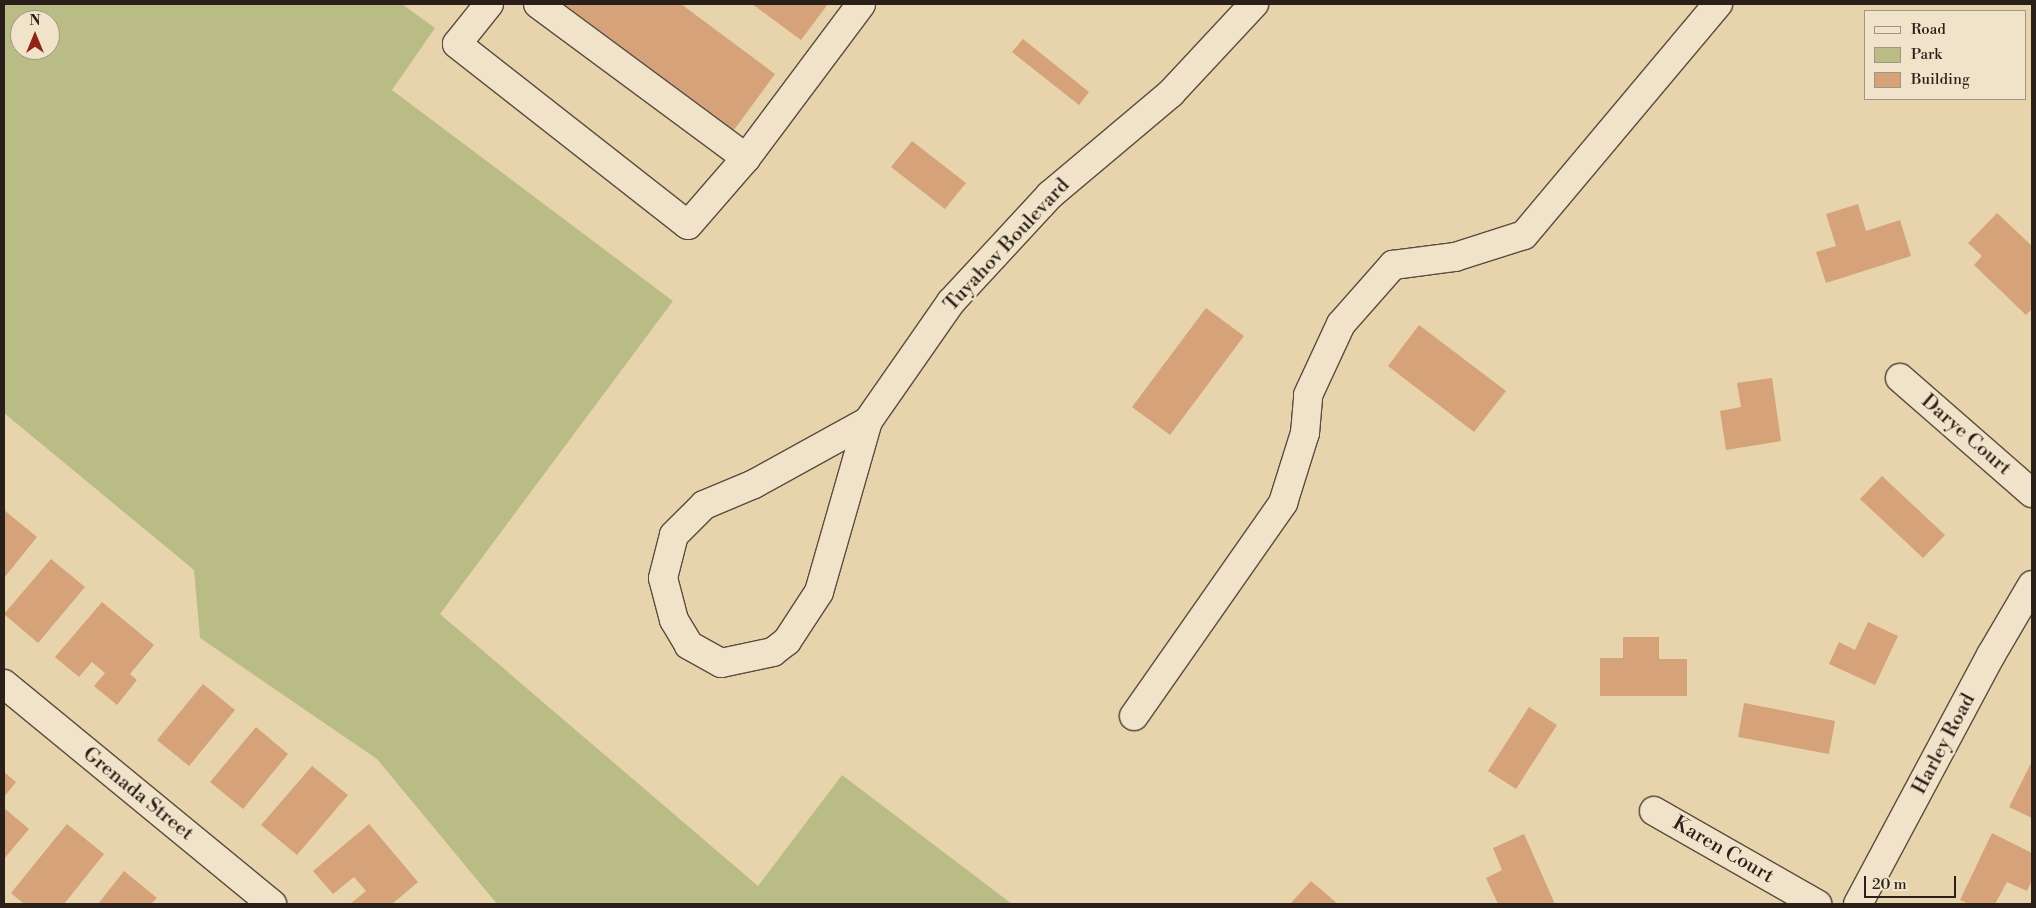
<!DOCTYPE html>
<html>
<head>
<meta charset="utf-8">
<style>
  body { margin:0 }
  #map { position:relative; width:2036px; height:908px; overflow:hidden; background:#e8d4ac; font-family:"Libre Bodoni",serif }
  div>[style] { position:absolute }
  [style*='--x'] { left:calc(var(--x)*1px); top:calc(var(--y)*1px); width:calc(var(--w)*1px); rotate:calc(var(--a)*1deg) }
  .green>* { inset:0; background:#babc86 }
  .building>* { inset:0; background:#d5a27a }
  .roads { filter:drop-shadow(1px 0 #5a4c3e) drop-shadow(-1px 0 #5a4c3e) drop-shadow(0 1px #5a4c3e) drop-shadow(0 -1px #5a4c3e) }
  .minor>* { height:28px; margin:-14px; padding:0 14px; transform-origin:14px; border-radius:14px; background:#f0e3c9 }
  span { translate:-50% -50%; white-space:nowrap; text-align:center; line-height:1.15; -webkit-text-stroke:5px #f0e3c9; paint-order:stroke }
  .street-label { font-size:20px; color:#2a1f19 }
  .frame { position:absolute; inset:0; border:5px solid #2a1f19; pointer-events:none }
  .legend { position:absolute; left:1864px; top:10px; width:162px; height:90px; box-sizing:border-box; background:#f0e3c9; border:1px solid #a19583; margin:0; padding:6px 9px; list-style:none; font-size:15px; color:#2a1f19 }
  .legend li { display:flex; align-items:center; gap:10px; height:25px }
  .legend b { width:25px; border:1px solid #a19583 }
  .north { position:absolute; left:10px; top:10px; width:50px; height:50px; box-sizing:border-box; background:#f0e3c9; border:1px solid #a19583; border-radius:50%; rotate:0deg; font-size:14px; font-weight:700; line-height:20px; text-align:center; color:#2a1f19 }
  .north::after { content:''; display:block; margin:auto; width:18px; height:22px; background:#8f2418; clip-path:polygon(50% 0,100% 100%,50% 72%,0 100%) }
  .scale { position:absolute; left:1864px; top:876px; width:92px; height:22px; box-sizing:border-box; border:2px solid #2a1f19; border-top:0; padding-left:6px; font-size:15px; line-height:18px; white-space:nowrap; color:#2a1f19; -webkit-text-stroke:4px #f0e3c9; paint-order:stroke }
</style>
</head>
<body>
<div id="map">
  <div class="green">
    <div style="clip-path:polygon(evenodd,4px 4px,402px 4px,435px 28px,392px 90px,673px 301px,440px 614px,758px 886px,842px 775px,1012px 904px,497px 904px,377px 759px,200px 638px,194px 570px,4px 413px,4px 4px,20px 20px,50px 20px,50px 50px,20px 50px,20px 20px)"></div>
  </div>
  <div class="building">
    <div style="clip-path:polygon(564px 4px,681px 4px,775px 74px,734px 130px)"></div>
    <div style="clip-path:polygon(752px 4px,828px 4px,801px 40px)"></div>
    <div style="clip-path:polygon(1023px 39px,1089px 92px,1079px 105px,1012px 52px)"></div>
    <div style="clip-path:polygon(912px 141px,966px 183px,945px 209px,891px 167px)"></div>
    <div style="clip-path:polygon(1858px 204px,1866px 231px,1900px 220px,1911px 256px,1826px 283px,1816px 252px,1836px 246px,1826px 214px)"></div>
    <div style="clip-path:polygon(1997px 213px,2032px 246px,2032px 309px,2026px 315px,1974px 265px,1982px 256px,1968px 243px)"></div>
    <div style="clip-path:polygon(1206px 308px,1244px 336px,1170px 435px,1132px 407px)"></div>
    <div style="clip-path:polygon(1419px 325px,1506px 391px,1474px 432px,1388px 366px)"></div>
    <div style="clip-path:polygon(1772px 378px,1781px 441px,1726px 450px,1720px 411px,1741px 407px,1737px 383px)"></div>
    <div style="clip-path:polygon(1882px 476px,1945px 535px,1923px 558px,1860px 499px)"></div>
    <div style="clip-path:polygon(4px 510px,37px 537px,4px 578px)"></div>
    <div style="clip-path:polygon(51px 559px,85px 587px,38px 643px,4px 614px)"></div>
    <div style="clip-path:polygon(102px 602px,154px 645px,130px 674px,137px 680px,117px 705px,94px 686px,105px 673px,92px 662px,79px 677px,55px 657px)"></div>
    <div style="clip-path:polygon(1868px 622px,1898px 636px,1875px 685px,1829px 664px,1839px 642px,1855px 650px)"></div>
    <div style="clip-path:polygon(1623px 637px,1659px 637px,1659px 659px,1687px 659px,1687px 696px,1600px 696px,1600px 658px,1623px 658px)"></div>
    <div style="clip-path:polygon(203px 684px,235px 710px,189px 766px,157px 740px)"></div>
    <div style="clip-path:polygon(1744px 703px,1835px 721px,1829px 754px,1738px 737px)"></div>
    <div style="clip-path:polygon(1529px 707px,1557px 725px,1516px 789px,1488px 771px)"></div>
    <div style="clip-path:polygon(256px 727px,288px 754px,243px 809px,210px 782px)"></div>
    <div style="clip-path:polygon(2032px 761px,2032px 818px,2009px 807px)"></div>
    <div style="clip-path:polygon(312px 766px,348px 795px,297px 855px,261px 825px)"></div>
    <div style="clip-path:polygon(4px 772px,16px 782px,4px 797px)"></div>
    <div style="clip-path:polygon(4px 808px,29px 829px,4px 859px)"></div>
    <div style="clip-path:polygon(67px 824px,104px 854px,64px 904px,24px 904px,11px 893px)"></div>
    <div style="clip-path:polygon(369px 824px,418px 882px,392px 904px,350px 904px,366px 891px,354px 877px,333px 894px,313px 871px)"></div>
    <div style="clip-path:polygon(1992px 833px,2032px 853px,2032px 880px,2027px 891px,2007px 882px,1995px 904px,1969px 904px,1960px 900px)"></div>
    <div style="clip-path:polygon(1524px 834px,1555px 904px,1498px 904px,1486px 878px,1502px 870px,1493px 848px)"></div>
    <div style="clip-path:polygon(124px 871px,157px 898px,151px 904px,98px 904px)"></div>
    <div style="clip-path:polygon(1311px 881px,1338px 904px,1290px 904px)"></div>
  </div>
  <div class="roads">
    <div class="minor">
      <div style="--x:489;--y:4;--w:51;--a:128.7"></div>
      <div style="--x:457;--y:44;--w:293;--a:38.1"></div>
      <div style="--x:688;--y:225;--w:89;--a:-49.1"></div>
      <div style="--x:538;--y:4;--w:259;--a:36.5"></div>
      <div style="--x:746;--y:158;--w:192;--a:-53.2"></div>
      <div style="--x:1900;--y:378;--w:175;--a:41.1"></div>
      <div style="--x:868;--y:421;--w:178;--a:106"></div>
      <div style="--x:819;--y:592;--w:59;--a:123.1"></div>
      <div style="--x:787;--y:641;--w:18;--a:142"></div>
      <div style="--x:773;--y:652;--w:53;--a:168.1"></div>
      <div style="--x:721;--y:663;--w:37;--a:-151"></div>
      <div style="--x:689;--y:645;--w:29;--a:-121"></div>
      <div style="--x:674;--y:620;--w:43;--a:-104.7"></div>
      <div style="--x:663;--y:578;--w:44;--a:-75.7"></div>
      <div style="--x:674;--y:535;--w:42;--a:-45"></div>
      <div style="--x:704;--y:505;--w:54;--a:-22.8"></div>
      <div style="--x:754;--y:484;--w:130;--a:-28.9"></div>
      <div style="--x:868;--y:421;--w:145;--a:-55.1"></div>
      <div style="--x:951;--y:302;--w:146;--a:-47.2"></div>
      <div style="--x:1050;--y:195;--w:158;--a:-40.1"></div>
      <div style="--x:1171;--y:93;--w:122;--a:-47"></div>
      <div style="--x:4;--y:684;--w:347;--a:39.4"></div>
      <div style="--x:1134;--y:716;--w:260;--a:-55"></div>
      <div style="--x:1283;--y:503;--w:73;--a:-72.6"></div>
      <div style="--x:1305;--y:433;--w:38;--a:-85"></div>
      <div style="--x:1308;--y:395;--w:78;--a:-65.1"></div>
      <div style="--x:1341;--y:324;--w:79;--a:-48.6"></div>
      <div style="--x:1393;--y:265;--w:63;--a:-7.4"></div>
      <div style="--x:1455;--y:257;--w:72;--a:-17.7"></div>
      <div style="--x:1524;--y:235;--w:302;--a:-50"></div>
      <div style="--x:1654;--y:811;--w:188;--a:29.7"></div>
      <div style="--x:1858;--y:904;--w:282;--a:-61.9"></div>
      <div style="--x:1991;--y:655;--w:81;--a:-59.6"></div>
    </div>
  </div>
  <div class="street-label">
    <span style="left:1007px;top:245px;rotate:-47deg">Tuyahov Boulevard</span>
    <span style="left:1966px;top:435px;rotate:41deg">Darye Court</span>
    <span style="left:1944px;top:744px;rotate:-62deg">Harley Road</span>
    <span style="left:138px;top:794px;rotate:39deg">Grenada Street</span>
    <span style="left:1723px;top:850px;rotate:30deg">Karen Court</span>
  </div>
  <div class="frame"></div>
  <ul class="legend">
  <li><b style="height:6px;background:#f0e3c9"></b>Road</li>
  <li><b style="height:14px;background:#babc86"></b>Park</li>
  <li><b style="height:14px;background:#d5a27a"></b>Building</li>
  </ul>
  <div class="north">N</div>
  <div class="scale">20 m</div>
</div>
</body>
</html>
